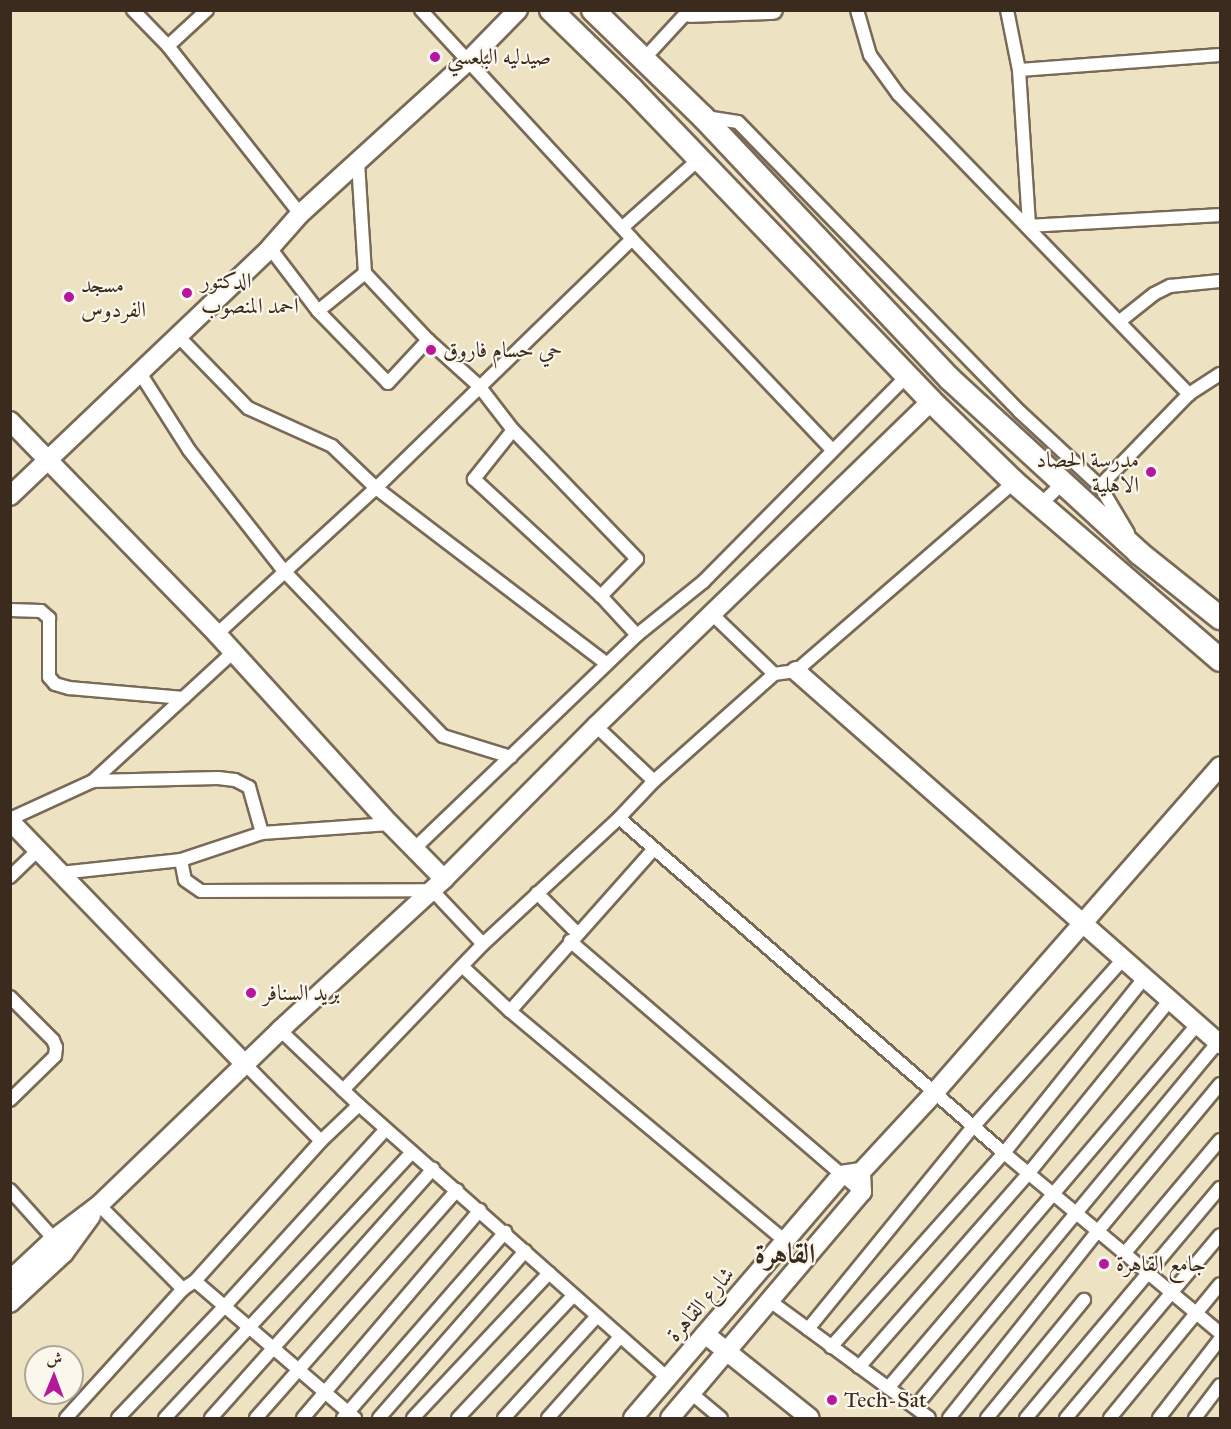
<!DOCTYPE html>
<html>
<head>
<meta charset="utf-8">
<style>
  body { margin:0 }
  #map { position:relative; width:1231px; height:1429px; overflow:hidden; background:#ede2c1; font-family:"IM FELL Great Primer",Amiri,serif }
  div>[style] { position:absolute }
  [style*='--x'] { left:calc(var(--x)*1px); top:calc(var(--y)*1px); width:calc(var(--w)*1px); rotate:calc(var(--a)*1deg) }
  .roads { filter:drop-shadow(2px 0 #796a57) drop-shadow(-2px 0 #796a57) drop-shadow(0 2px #796a57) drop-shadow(0 -2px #796a57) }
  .street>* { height:12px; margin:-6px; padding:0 6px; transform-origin:6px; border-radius:6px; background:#fff }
  .secondary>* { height:18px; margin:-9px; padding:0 9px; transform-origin:9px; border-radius:9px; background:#fff }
  .highway>* { height:22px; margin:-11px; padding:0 11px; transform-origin:11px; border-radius:11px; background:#fff }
  .dots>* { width:16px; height:16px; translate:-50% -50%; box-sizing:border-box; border:3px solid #fbf7ec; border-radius:50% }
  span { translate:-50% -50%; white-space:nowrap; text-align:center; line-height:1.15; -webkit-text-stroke:4.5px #fbf7ec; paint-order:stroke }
  .poi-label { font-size:22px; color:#3b2a1e }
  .left { translate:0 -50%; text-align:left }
  .right { translate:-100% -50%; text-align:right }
  .street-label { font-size:22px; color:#3b2a1e }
  .district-label { font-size:28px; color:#3b2a1e; font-weight:700 }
  .frame { position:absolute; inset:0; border:12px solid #3b2a1e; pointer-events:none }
  .north { position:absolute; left:24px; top:1345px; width:60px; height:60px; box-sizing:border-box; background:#fbf7ec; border:2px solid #aea59a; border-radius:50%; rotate:1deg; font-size:16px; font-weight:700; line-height:24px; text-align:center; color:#3b2a1e }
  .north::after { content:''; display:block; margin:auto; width:21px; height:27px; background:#b5179e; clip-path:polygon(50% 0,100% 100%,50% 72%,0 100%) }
</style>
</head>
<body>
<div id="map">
  <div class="roads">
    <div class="street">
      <div style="--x:133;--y:10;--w:50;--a:45.8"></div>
      <div style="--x:168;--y:46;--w:214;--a:51.8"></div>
      <div style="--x:421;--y:10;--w:311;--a:47.3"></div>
      <div style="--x:632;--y:239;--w:291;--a:46.5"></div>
      <div style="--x:857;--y:10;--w:47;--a:73.9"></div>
      <div style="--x:870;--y:55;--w:49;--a:54.1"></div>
      <div style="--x:899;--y:95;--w:417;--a:45.9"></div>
      <div style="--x:1189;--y:394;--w:128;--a:134.1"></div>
      <div style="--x:1007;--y:10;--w:61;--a:78.7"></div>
      <div style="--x:1019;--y:70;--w:156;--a:86.3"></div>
      <div style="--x:1029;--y:226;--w:191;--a:-3.3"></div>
      <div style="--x:168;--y:46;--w:53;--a:-42.7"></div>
      <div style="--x:642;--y:61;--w:69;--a:-47.3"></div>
      <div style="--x:1019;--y:70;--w:202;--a:-4.3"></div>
      <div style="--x:706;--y:117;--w:32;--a:9"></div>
      <div style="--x:738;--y:122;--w:405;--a:45.8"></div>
      <div style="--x:1020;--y:412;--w:109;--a:42.8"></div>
      <div style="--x:1100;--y:486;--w:55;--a:59.2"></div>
      <div style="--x:358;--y:162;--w:111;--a:86.4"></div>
      <div style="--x:623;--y:227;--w:101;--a:-41.8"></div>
      <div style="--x:270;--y:248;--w:79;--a:52.7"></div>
      <div style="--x:318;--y:311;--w:100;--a:45.8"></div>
      <div style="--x:388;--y:383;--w:59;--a:-47.1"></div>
      <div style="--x:318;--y:311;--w:60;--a:-39"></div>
      <div style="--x:365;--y:273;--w:92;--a:46.8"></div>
      <div style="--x:428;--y:340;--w:69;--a:42"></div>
      <div style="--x:479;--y:386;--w:56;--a:52.3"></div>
      <div style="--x:513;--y:430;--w:179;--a:46.1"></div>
      <div style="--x:637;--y:559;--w:52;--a:134.2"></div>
      <div style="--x:1120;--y:321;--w:43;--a:-38.5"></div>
      <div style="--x:1154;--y:294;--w:18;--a:-27"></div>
      <div style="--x:1170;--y:286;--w:50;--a:-5.7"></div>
      <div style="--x:177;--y:335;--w:102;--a:45.8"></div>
      <div style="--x:248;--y:408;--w:92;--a:24.3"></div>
      <div style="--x:332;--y:446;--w:61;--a:43.7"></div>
      <div style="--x:376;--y:488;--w:290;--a:37.3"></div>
      <div style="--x:140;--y:373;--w:91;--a:57.5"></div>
      <div style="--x:189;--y:450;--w:154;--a:51.9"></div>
      <div style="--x:284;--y:571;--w:229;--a:46.1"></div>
      <div style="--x:443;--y:736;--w:71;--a:17.2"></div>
      <div style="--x:1189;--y:394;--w:37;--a:-33"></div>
      <div style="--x:513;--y:430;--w:63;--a:128.5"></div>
      <div style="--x:474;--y:479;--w:173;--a:42.7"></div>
      <div style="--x:601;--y:596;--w:53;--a:47.3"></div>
      <div style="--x:1041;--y:504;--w:29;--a:-44"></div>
      <div style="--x:10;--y:610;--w:31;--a:2"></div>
      <div style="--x:41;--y:611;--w:11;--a:41"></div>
      <div style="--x:49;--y:618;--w:59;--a:90"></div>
      <div style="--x:49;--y:677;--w:9;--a:49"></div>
      <div style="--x:55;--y:684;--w:15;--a:16"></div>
      <div style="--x:69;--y:688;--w:115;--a:5"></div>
      <div style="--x:713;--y:615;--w:85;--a:44"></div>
      <div style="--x:217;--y:634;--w:216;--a:-42.6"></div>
      <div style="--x:376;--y:488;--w:357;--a:-44.2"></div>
      <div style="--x:596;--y:726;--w:80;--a:43.5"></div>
      <div style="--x:93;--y:781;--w:125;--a:-1.4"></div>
      <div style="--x:218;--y:778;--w:17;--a:7"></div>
      <div style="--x:235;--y:780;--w:16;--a:27"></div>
      <div style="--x:249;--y:787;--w:48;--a:74.2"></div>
      <div style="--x:619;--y:818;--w:510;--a:41.03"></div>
      <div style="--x:1004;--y:1153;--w:281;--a:39.8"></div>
      <div style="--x:10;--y:819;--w:91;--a:-24.6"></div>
      <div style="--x:93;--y:781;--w:189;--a:-42.6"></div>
      <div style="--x:414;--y:849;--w:309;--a:-43.8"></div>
      <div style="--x:637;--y:635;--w:85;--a:-38.8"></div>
      <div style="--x:703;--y:582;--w:290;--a:-45.3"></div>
      <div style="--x:181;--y:860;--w:20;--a:79"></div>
      <div style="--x:185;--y:880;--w:19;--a:35"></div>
      <div style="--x:201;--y:891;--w:231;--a:-0.2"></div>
      <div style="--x:432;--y:890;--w:74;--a:46.6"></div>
      <div style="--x:60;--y:873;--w:122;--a:-6.1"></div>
      <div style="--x:181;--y:860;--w:85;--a:-18.4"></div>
      <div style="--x:262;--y:833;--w:128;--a:-4"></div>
      <div style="--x:10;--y:877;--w:40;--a:-44"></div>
      <div style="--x:537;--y:893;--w:57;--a:45"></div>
      <div style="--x:570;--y:941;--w:385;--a:40.7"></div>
      <div style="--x:462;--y:966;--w:66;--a:43.2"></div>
      <div style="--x:510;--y:1011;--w:360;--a:39.9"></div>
      <div style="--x:10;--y:997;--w:61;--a:45"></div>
      <div style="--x:53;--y:1040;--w:8;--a:67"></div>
      <div style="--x:56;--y:1047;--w:9;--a:96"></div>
      <div style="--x:55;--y:1056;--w:63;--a:135.6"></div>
      <div style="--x:510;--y:1011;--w:217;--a:-48.4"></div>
      <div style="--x:280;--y:1030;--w:109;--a:43.5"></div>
      <div style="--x:359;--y:1105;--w:412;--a:41.5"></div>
      <div style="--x:245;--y:1064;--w:108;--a:45.4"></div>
      <div style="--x:343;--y:1090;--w:202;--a:-46.2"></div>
      <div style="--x:483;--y:944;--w:185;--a:-42.8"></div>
      <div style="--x:619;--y:818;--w:51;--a:-46.6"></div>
      <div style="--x:654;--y:781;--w:161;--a:-41.7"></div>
      <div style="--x:774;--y:674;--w:22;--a:-8"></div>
      <div style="--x:796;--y:671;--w:289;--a:-40.9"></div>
      <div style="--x:10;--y:1190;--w:66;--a:48.1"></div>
      <div style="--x:99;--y:1205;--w:119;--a:45"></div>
      <div style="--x:1124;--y:1254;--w:149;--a:-49.9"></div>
      <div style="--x:195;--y:1281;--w:211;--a:40.6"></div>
      <div style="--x:770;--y:1301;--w:197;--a:36.3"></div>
      <div style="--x:808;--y:1329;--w:261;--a:-50.8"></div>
      <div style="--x:973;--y:1127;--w:225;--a:-48.2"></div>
      <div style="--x:831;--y:1347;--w:260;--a:-48.3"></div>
      <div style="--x:1004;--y:1153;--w:224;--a:-51.3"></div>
      <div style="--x:859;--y:1367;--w:257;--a:-48.8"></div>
      <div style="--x:1028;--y:1174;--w:225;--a:-50.8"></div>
      <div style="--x:888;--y:1388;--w:478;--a:-49.6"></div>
      <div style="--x:691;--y:1393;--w:39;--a:40"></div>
      <div style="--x:915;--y:1407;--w:474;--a:-50.3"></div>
      <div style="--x:66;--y:1418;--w:174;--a:-47.8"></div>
      <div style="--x:183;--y:1289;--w:14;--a:-34"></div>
      <div style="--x:195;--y:1281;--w:188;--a:-48"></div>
      <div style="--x:321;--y:1141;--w:52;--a:-43.5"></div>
      <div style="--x:118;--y:1418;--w:155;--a:-46.3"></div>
      <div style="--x:225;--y:1306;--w:239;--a:-47.7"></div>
      <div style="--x:165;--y:1418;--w:363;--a:-47.1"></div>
      <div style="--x:211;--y:1418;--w:334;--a:-48.3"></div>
      <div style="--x:256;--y:1418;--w:304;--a:-48.6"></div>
      <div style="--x:303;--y:1418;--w:273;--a:-49.6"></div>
      <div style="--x:343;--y:1418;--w:247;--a:-48.9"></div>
      <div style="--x:379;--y:1418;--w:222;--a:-48.8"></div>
      <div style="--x:413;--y:1418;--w:199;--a:-46.8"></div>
      <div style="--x:458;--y:1418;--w:168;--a:-46.7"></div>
      <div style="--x:504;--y:1418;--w:138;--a:-47.6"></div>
      <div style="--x:548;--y:1418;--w:108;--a:-48.4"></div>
      <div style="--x:949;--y:1418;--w:239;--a:-51.5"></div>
      <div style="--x:1098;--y:1231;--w:191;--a:-50.3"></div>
      <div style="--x:987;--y:1418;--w:153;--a:-50.6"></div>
      <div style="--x:1026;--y:1418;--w:301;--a:-49.9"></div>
      <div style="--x:1066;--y:1418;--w:239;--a:-49.9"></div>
      <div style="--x:1110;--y:1418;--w:173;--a:-50.6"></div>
      <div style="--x:1159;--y:1418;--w:100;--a:-52.3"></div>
      <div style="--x:1195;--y:1418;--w:41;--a:-52.9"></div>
    </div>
    <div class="secondary">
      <div style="--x:690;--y:13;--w:83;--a:-2.1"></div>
      <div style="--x:10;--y:421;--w:297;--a:45.8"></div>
      <div style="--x:217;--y:634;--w:257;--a:47.7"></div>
      <div style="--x:390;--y:824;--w:77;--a:45.5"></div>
      <div style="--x:10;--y:496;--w:359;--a:-43.6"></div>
      <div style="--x:270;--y:248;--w:45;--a:-48.6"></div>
      <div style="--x:300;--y:214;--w:226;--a:-42.3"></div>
      <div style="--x:467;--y:62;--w:73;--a:-45.6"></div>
      <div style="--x:796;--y:671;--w:565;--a:41.34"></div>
      <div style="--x:10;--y:821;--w:338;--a:46"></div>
      <div style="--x:861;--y:1172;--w:109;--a:-47.2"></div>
      <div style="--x:935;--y:1092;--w:433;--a:-48.8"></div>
      <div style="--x:10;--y:1280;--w:60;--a:-43"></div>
      <div style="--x:54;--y:1239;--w:56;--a:-37.1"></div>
      <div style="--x:99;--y:1205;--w:252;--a:-44"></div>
      <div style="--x:280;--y:1030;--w:223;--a:-42.6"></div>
      <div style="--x:444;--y:879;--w:216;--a:-45.2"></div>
      <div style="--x:596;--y:726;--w:467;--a:-44.1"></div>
      <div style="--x:10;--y:1303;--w:74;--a:-42.8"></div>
      <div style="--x:64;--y:1253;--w:46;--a:-53.9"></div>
      <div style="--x:705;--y:1334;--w:134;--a:38.7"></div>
      <div style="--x:633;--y:1418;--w:320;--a:-49.4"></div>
      <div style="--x:841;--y:1175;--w:20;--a:-9"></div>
      <div style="--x:670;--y:1418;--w:297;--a:-49.7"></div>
      <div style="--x:862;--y:1192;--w:20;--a:-93"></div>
    </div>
    <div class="highway">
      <div style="--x:551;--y:10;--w:113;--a:44.3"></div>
      <div style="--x:632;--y:89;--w:432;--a:46.2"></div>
      <div style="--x:931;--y:401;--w:116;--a:44.3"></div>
      <div style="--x:1014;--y:482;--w:272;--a:40.8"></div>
      <div style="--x:593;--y:10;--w:153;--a:44.2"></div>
      <div style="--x:703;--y:117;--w:360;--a:46.7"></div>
      <div style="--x:950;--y:379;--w:257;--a:42.6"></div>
      <div style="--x:1139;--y:553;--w:104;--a:38.7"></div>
    </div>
  </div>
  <div class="dots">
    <div style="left:435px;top:57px;background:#b5179e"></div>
    <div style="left:187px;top:293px;background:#b5179e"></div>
    <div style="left:69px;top:297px;background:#b5179e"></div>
    <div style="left:431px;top:350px;background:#b5179e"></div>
    <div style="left:1151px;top:472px;background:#b5179e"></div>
    <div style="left:251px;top:993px;background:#b5179e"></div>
    <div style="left:1104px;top:1264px;background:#b5179e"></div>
    <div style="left:832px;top:1400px;background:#b5179e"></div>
  </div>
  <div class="poi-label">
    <span class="left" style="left:447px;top:57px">صيدليه البلعسي</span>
    <span class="left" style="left:201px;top:293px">الدكتور<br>احمد المنصوب</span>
    <span class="left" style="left:81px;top:297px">مسجد<br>الفردوس</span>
    <span class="left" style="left:443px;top:350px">حي حسام فاروق</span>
    <span class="right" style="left:1139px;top:472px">مدرسة الحصاد<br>الاهلية</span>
    <span class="left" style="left:263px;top:993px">بريد السنافر</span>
    <span class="left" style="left:1116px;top:1264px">جامع القاهرة</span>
    <span class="left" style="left:844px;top:1400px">Tech-Sat</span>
  </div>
  <div class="street-label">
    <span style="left:700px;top:1304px;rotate:-49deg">شارع القاهرة</span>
  </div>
  <div class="district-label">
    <span style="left:785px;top:1254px">القاهرة</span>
  </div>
  <div class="frame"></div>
  <div class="north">ش</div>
</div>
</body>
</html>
